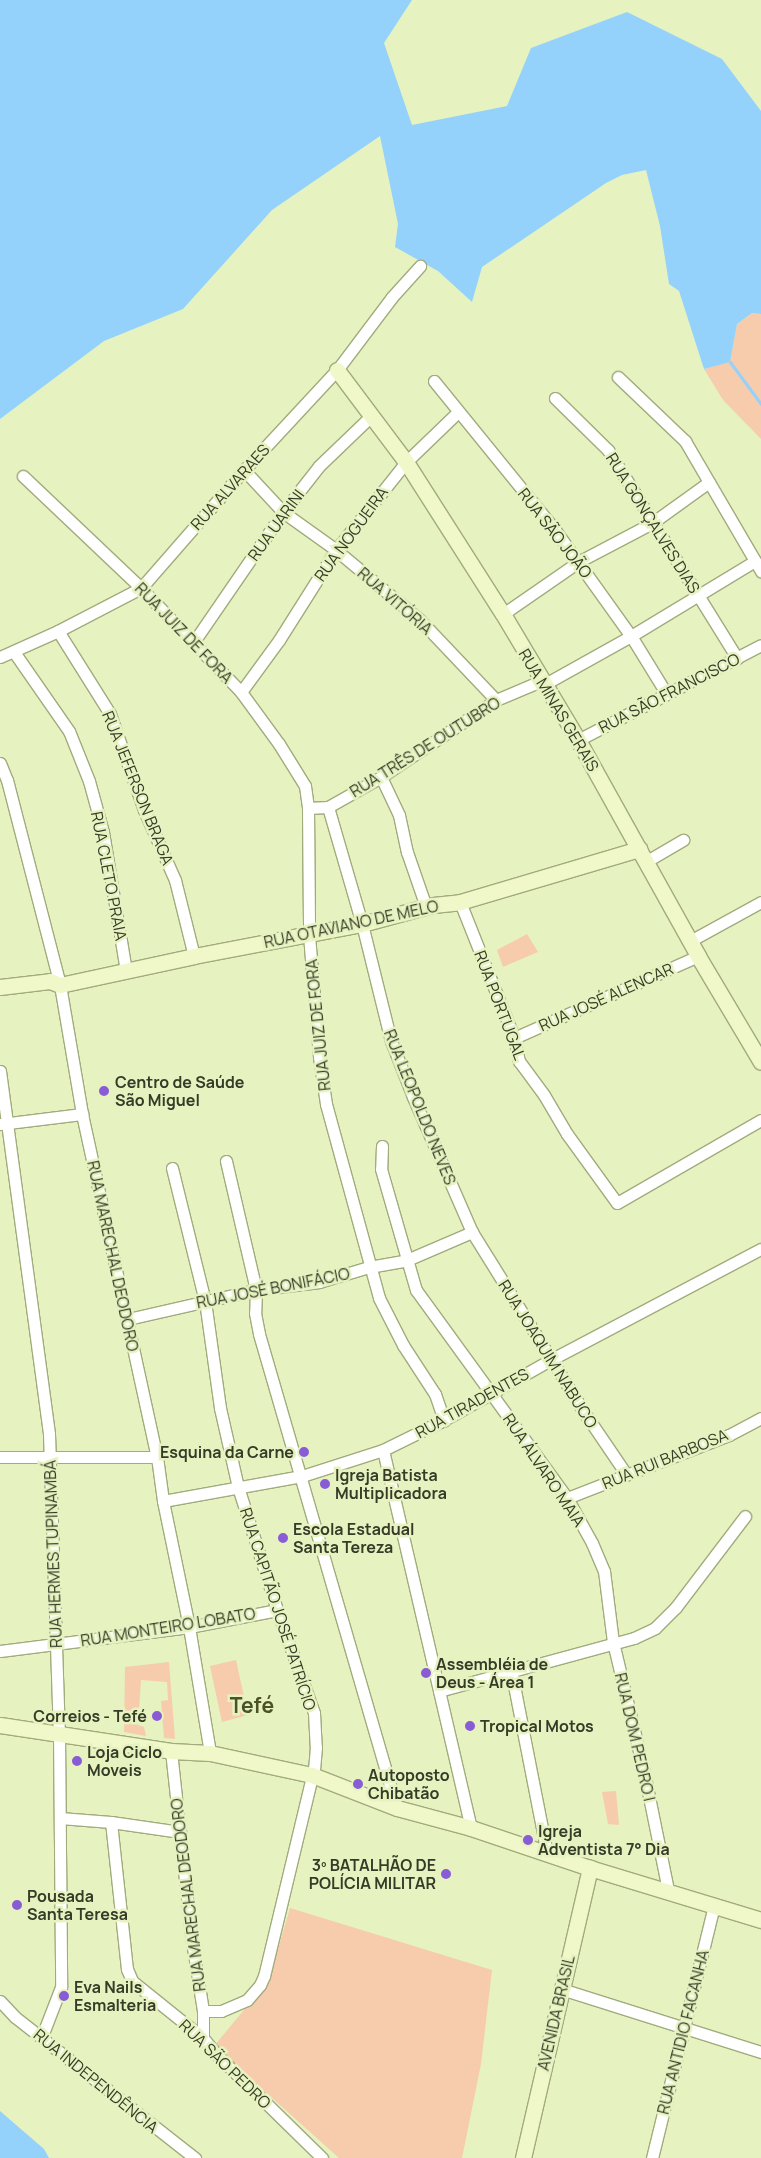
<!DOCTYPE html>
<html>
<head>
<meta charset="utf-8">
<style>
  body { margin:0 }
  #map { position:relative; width:761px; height:2158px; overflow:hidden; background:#e6f2c0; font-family:Manrope,sans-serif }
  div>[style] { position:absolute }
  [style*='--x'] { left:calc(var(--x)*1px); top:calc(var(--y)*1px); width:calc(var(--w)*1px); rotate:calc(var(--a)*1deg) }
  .green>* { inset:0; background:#f6ccac }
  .water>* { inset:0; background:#94d2fb }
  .stream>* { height:3px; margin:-1.5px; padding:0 1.5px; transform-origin:1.5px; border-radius:1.5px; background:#94d2fb }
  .roads { filter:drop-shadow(1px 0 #a1ab7d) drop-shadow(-1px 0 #a1ab7d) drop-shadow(0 1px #a1ab7d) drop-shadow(0 -1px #a1ab7d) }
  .street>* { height:11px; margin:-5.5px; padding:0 5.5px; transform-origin:5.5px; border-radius:5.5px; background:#fff }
  .secondary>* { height:15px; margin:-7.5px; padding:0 7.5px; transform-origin:7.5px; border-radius:7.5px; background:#f0f8c9 }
  .dots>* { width:14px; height:14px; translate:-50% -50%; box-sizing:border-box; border:2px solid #e6f2c0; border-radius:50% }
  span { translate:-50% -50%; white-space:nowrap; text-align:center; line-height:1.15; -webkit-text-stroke:5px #e6f2c0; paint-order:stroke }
  .street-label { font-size:16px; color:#363b27 }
  .poi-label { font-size:16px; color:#363b27; font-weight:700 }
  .left { translate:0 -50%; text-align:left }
  .right { translate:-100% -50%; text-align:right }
  .district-label { font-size:21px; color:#4a5227; font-weight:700 }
</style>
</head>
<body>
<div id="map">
  <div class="green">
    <div style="clip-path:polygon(752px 313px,761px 314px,761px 439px,723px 400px,704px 369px,730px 361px,737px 324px)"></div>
    <div style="clip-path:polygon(527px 934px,538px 952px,503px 967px,497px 950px)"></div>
    <div style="clip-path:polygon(236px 1660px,248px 1715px,222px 1722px,210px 1666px)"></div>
    <div style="clip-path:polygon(169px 1662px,175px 1739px,164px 1738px,161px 1701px,168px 1700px,167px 1682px,141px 1680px,138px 1725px,144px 1727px,146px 1736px,124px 1732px,125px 1667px)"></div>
    <div style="clip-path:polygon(616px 1791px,619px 1825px,608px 1824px,602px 1792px)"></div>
    <div style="clip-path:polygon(290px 1908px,492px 1970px,481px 2064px,462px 2158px,339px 2158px,214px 2046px,269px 1980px)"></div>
  </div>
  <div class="water">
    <div style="clip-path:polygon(0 0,412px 0,384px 43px,412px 125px,507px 106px,531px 48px,627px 12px,722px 59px,761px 111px,761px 314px,752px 313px,737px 324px,730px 362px,704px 369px,679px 291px,669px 284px,660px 226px,646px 170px,622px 175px,606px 183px,482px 267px,472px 302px,438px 271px,395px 247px,398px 224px,380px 136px,272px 210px,183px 309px,104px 341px,0 419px)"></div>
    <div style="clip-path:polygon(0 2111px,44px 2149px,49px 2158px,0 2158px)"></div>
  </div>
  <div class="stream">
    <div style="--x:730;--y:362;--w:52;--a:53.6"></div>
  </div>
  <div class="roads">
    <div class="street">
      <div style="--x:618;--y:377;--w:93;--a:43.7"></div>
      <div style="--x:685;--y:441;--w:151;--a:59.7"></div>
      <div style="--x:434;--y:381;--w:192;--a:50.9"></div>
      <div style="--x:555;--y:530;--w:130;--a:54.4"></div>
      <div style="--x:631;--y:636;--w:67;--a:58.4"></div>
      <div style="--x:555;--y:398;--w:74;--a:44.5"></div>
      <div style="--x:608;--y:450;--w:245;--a:58.2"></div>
      <div style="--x:244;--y:470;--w:57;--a:47.1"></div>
      <div style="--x:283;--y:512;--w:65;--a:35.6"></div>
      <div style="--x:336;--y:550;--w:109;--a:39.8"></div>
      <div style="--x:420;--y:620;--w:110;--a:46.5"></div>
      <div style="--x:23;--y:476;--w:163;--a:43.5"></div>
      <div style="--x:141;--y:588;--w:144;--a:46.1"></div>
      <div style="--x:241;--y:692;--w:64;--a:53.8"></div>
      <div style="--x:279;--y:744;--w:49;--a:58.2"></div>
      <div style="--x:305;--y:786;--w:22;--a:82"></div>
      <div style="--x:308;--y:808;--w:127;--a:89.5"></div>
      <div style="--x:309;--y:935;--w:122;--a:85.3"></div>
      <div style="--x:319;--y:1057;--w:48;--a:81.5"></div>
      <div style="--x:326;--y:1104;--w:201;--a:74.7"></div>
      <div style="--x:379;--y:1298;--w:53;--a:62.9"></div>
      <div style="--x:403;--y:1345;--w:59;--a:56.9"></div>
      <div style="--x:435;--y:1394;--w:28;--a:71"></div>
      <div style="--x:503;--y:614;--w:91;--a:-34.7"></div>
      <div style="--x:578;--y:562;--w:84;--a:-27.8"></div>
      <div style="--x:652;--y:523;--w:70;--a:-35.7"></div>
      <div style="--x:58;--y:631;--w:98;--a:57.9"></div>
      <div style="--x:110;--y:714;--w:102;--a:70.5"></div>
      <div style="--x:144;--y:810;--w:77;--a:66.1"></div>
      <div style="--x:175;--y:880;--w:78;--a:76"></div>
      <div style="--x:193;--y:643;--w:159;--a:-55.5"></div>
      <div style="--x:283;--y:512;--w:58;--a:-52"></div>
      <div style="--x:319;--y:466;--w:71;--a:-43.9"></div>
      <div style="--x:14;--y:652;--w:96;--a:55.2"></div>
      <div style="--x:69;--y:731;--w:54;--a:68.2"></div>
      <div style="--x:89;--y:781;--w:53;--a:74.6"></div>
      <div style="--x:103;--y:832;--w:141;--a:80.6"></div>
      <div style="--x:0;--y:657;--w:64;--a:-24.1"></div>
      <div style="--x:58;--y:631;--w:93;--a:-27.4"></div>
      <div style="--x:141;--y:588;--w:157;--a:-48.9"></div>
      <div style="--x:244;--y:470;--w:137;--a:-47.1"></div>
      <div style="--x:337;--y:370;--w:91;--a:-53"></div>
      <div style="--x:392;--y:297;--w:42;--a:-47.9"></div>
      <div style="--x:545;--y:684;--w:98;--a:-29.2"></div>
      <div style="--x:631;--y:636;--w:145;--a:-31.2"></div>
      <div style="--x:241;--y:692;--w:64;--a:-53.8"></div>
      <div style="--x:279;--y:640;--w:107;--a:-57.7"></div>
      <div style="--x:336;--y:550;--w:112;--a:-51.5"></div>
      <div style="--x:406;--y:462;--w:72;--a:-43.9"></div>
      <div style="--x:578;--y:740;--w:206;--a:-27.4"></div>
      <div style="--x:0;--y:763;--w:18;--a:68"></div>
      <div style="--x:7;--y:780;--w:212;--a:75.5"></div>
      <div style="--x:60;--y:985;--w:131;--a:80.3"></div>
      <div style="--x:82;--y:1114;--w:351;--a:77.7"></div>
      <div style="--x:157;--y:1457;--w:44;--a:82.2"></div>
      <div style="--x:163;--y:1501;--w:129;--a:78.3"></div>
      <div style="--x:189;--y:1627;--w:128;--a:80.5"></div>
      <div style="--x:381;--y:777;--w:42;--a:64.7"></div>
      <div style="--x:399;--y:815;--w:38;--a:78"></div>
      <div style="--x:407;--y:852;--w:58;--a:70.9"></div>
      <div style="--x:328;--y:807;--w:122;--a:73.8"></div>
      <div style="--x:362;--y:924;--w:121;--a:76.1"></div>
      <div style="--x:391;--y:1041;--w:60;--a:68.6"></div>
      <div style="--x:413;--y:1097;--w:147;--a:66.4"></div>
      <div style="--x:472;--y:1232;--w:219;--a:58.1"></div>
      <div style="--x:588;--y:1418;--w:68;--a:55.8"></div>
      <div style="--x:308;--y:808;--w:20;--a:-3"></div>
      <div style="--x:328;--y:807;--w:61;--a:-29.5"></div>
      <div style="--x:381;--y:777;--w:138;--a:-33.8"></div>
      <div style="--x:496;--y:700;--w:49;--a:-22.9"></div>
      <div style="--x:647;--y:861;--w:42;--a:-30.3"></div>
      <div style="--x:460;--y:902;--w:146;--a:68.3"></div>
      <div style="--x:514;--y:1038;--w:24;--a:78"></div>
      <div style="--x:519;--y:1061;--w:42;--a:53.7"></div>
      <div style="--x:544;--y:1095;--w:45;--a:59.5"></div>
      <div style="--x:567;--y:1134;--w:85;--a:54.1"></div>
      <div style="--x:617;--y:1203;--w:166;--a:-30"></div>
      <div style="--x:690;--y:941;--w:81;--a:-28.8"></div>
      <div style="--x:514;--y:1038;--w:201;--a:-24"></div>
      <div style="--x:0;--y:1071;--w:366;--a:82.3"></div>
      <div style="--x:49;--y:1434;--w:299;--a:88.1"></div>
      <div style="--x:59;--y:1733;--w:254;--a:89.5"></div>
      <div style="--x:61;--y:1987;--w:53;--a:111.2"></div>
      <div style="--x:0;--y:1124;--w:83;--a:-7"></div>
      <div style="--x:382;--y:1146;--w:23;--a:92"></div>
      <div style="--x:381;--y:1169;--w:126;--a:73.9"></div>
      <div style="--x:416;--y:1290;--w:257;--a:54"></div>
      <div style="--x:567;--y:1498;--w:51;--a:60.9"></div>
      <div style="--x:592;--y:1543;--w:30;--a:67"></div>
      <div style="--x:604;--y:1571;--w:72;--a:82.8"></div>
      <div style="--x:613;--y:1642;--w:134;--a:76.6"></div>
      <div style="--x:644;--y:1772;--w:120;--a:78.5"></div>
      <div style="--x:226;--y:1161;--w:132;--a:76.9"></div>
      <div style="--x:256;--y:1290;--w:23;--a:92"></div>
      <div style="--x:255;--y:1313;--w:21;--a:79"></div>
      <div style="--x:259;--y:1334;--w:494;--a:73.8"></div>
      <div style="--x:172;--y:1168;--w:137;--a:76.1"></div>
      <div style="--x:205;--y:1301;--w:108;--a:82"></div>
      <div style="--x:220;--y:1408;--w:81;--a:77.2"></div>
      <div style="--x:238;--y:1487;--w:129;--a:72.4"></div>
      <div style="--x:277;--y:1610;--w:109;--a:70.2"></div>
      <div style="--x:314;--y:1713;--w:34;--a:87"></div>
      <div style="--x:316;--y:1747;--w:21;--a:95"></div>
      <div style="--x:314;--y:1768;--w:214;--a:103.5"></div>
      <div style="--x:264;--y:1976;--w:10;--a:114"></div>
      <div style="--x:260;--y:1985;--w:20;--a:131"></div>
      <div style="--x:247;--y:2000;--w:28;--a:157"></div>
      <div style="--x:221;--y:2011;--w:18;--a:180"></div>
      <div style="--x:128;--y:1319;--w:131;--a:-12.8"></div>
      <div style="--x:256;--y:1290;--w:64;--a:-7.2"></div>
      <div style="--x:319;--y:1282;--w:52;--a:-16.7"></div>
      <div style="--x:369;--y:1267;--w:39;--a:-10"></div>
      <div style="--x:407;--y:1260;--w:71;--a:-23.3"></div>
      <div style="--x:383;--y:1450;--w:388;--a:76.9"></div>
      <div style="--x:0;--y:1457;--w:157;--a:0"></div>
      <div style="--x:567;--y:1498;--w:174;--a:-21.3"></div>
      <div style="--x:729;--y:1435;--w:36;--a:-28"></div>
      <div style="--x:163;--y:1501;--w:141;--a:-10.2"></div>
      <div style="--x:302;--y:1476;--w:85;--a:-17.8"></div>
      <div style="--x:383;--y:1450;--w:68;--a:-26.2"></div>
      <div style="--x:444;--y:1420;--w:124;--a:-29.5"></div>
      <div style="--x:552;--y:1359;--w:236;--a:-27.8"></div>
      <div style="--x:0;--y:1651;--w:191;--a:-7.2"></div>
      <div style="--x:189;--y:1627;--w:90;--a:-10.9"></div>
      <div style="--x:511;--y:1670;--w:187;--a:78.9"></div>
      <div style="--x:439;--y:1691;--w:202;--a:-15.2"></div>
      <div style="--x:634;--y:1638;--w:23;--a:-25"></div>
      <div style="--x:655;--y:1628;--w:30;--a:-45"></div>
      <div style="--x:676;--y:1607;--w:114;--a:-52.8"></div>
      <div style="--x:171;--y:1751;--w:185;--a:83.8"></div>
      <div style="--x:191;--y:1935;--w:77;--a:81"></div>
      <div style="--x:203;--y:2011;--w:27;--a:90"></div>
      <div style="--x:60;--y:1818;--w:51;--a:4.5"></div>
      <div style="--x:111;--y:1822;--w:70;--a:8.2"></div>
      <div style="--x:111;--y:1822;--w:148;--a:83.8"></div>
      <div style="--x:127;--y:1969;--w:13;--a:67"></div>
      <div style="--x:132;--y:1981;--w:91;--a:38.8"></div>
      <div style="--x:203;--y:2038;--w:26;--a:50"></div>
      <div style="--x:220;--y:2058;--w:143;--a:44.4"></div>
      <div style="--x:561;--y:1989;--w:210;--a:17.5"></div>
      <div style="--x:0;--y:2001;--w:22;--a:47"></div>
      <div style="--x:15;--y:2017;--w:229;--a:38.1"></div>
      <div style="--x:652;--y:2158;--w:260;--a:-76.2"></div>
    </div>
    <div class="secondary">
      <div style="--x:337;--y:370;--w:115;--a:53.1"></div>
      <div style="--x:406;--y:462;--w:180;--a:57.5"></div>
      <div style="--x:503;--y:614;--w:147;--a:59.2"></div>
      <div style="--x:578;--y:740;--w:247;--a:60.9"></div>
      <div style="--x:698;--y:956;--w:123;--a:59.3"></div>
      <div style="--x:0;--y:987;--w:50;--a:-6.8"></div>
      <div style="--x:50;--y:981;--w:11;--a:22"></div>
      <div style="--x:60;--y:985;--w:137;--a:-12.2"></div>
      <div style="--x:194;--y:956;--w:171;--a:-10.8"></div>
      <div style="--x:362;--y:924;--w:73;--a:-15"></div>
      <div style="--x:433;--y:905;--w:27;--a:-6"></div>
      <div style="--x:460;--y:902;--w:187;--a:-16.5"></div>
      <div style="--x:0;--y:1725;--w:173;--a:8.6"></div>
      <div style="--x:171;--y:1751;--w:39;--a:3"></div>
      <div style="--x:210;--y:1753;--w:104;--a:12.2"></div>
      <div style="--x:312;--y:1775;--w:91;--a:21.2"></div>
      <div style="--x:397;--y:1808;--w:77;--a:15.1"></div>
      <div style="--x:471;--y:1828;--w:126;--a:18.6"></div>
      <div style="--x:590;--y:1868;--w:179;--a:16.9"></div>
      <div style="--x:523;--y:2158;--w:298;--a:-77"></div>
    </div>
  </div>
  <div class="dots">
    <div style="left:104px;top:1091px;background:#895bd4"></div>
    <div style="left:304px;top:1452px;background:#895bd4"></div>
    <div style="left:325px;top:1484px;background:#895bd4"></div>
    <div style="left:283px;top:1538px;background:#895bd4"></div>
    <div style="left:426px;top:1673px;background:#895bd4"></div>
    <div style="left:157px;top:1716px;background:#895bd4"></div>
    <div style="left:470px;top:1726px;background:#895bd4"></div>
    <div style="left:77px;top:1761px;background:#895bd4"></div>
    <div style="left:358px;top:1784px;background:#895bd4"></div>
    <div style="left:528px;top:1840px;background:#895bd4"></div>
    <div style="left:446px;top:1874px;background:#895bd4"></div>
    <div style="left:17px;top:1905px;background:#895bd4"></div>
    <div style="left:64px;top:1996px;background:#895bd4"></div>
  </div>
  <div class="street-label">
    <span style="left:230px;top:487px;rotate:-48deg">RUA ALVARAES</span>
    <span style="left:653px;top:523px;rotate:58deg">RUA GONÇALVES DIAS</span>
    <span style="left:276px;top:525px;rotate:-54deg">RUA UARINI</span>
    <span style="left:555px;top:533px;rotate:52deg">RUA SÃO JOÃO</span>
    <span style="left:351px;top:534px;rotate:-54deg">RUA NOGUEIRA</span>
    <span style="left:395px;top:601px;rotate:41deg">RUA VITÓRIA</span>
    <span style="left:184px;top:633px;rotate:46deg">RUA JUIZ DE FORA</span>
    <span style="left:669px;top:693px;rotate:-27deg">RUA SÃO FRANCISCO</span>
    <span style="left:559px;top:710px;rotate:59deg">RUA MINAS GERAIS</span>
    <span style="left:425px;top:747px;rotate:-32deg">RUA TRÊS DE OUTUBRO</span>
    <span style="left:138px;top:788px;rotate:68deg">RUA JEFERSON BRAGA</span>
    <span style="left:109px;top:876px;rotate:79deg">RUA CLETO PRAIA</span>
    <span style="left:351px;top:924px;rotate:-12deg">RUA OTAVIANO DE MELO</span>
    <span style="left:606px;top:997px;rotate:-24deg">RUA JOSÉ ALENCAR</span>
    <span style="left:500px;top:1005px;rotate:69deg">RUA PORTUGAL</span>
    <span style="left:318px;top:1025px;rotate:-96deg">RUA JUIZ DE FORA</span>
    <span style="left:420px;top:1107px;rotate:68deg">RUA LEOPOLDO NEVES</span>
    <span style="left:113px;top:1256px;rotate:78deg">RUA MARECHAL DEODORO</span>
    <span style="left:273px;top:1288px;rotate:-11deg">RUA JOSÉ BONIFÁCIO</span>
    <span style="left:548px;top:1354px;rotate:58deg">RUA JOAQUIM NABUCO</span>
    <span style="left:472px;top:1403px;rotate:-29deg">RUA TIRADENTES</span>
    <span style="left:665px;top:1459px;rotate:-22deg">RUA RUI BARBOSA</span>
    <span style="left:544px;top:1470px;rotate:56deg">RUA ÁLVARO MAIA</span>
    <span style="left:53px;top:1554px;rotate:-92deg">RUA HERMES TUPINAMBÁ</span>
    <span style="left:278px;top:1609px;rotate:72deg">RUA CAPITÃO JOSÉ PATRÍCIO</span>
    <span style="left:168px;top:1627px;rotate:-9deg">RUA MONTEIRO LOBATO</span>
    <span style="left:635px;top:1737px;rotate:77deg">RUA DOM PEDRO I</span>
    <span style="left:188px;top:1895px;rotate:-97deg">RUA MARECHAL DEODORO</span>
    <span style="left:556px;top:2013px;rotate:-77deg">AVENIDA BRASIL</span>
    <span style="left:683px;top:2032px;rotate:-76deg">RUA ANTIDIO FACANHA</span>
    <span style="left:225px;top:2064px;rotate:44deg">RUA SÃO PEDRO</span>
    <span style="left:96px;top:2081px;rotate:39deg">RUA INDEPENDÊNCIA</span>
  </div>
  <div class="poi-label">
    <span class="left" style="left:115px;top:1091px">Centro de Saúde<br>São Miguel</span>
    <span class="right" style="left:294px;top:1452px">Esquina da Carne</span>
    <span class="left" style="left:335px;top:1484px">Igreja Batista<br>Multiplicadora</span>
    <span class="left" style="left:293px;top:1538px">Escola Estadual<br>Santa Tereza</span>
    <span class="left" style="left:436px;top:1673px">Assembléia de<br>Deus - Área 1</span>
    <span class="right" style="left:147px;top:1716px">Correios - Tefé</span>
    <span class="left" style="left:480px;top:1726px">Tropical Motos</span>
    <span class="left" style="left:87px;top:1761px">Loja Ciclo<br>Moveis</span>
    <span class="left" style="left:368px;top:1784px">Autoposto<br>Chibatão</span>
    <span class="left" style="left:538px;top:1840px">Igreja<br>Adventista 7° Dia</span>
    <span class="right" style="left:436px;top:1874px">3º BATALHÃO DE<br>POLÍCIA MILITAR</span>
    <span class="left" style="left:27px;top:1905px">Pousada<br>Santa Teresa</span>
    <span class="left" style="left:74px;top:1996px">Eva Nails<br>Esmalteria</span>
  </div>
  <div class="district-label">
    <span style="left:252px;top:1705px">Tefé</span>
  </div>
</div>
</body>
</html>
